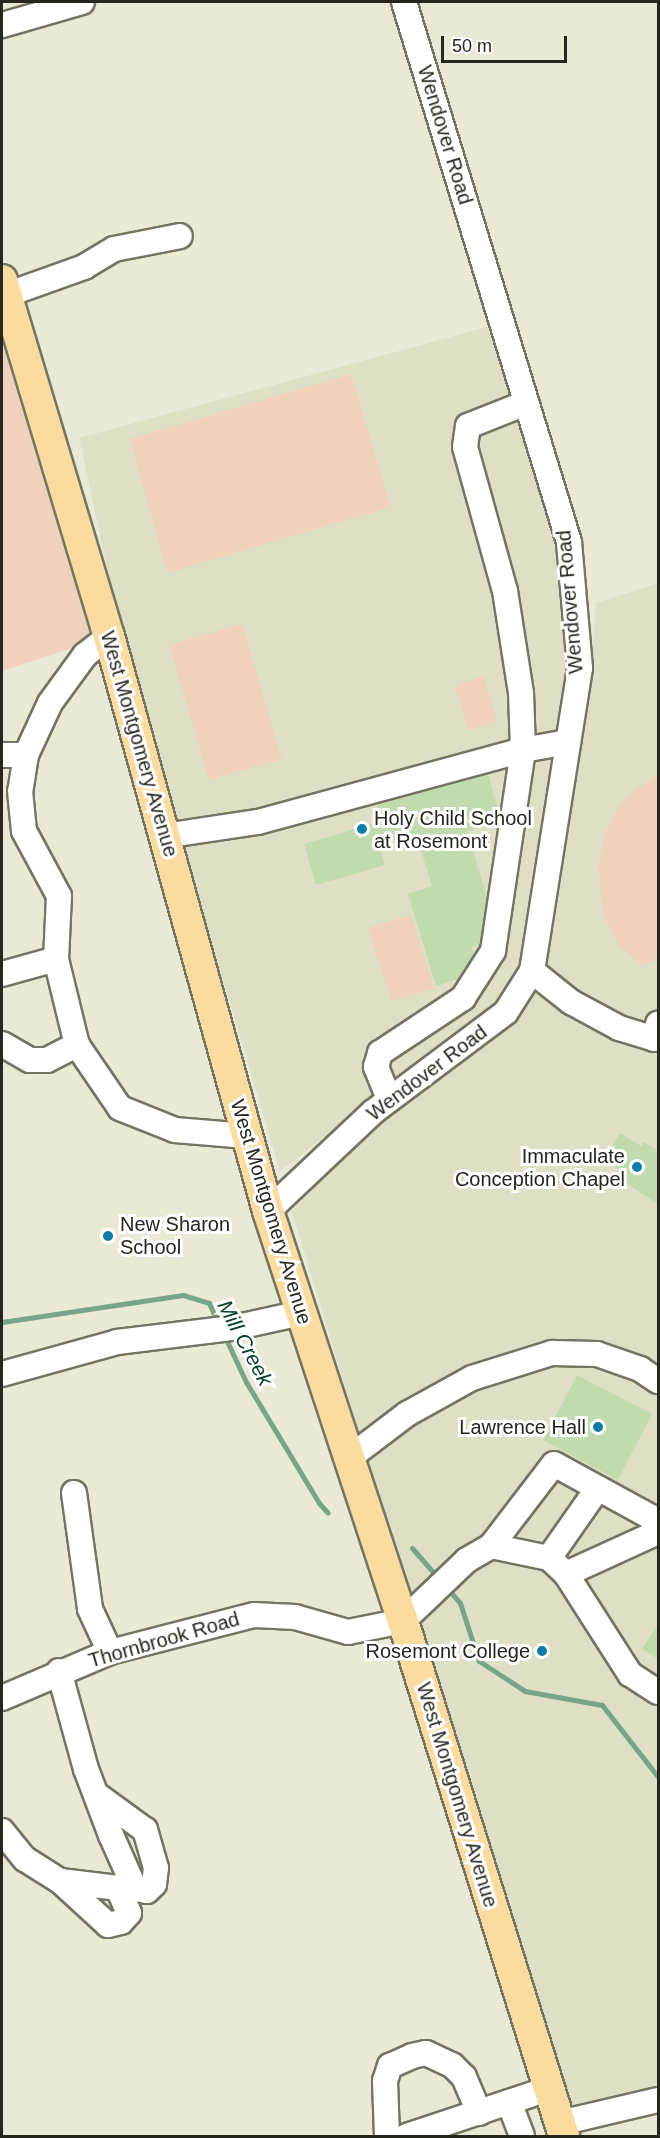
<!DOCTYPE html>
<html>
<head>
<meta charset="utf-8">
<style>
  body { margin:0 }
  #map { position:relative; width:660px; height:2138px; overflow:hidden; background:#eae9d6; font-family:Helvetica,sans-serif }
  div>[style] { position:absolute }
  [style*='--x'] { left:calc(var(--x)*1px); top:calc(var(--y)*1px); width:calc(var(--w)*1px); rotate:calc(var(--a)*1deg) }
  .built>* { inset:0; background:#dfdfc5 }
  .green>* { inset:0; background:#f0d1bc }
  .stream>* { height:5px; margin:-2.5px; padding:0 2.5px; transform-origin:2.5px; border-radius:2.5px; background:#76a588 }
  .building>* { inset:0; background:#c2dbae }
  .roads { filter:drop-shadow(2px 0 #747463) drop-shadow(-2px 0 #747463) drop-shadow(0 2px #747463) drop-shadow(0 -2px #747463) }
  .minor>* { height:24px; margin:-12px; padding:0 12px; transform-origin:12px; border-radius:12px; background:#fff }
  .major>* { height:30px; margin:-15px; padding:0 15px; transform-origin:15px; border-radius:15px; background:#fadca1 }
  .dots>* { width:16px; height:16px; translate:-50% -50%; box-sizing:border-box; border:3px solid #fff; border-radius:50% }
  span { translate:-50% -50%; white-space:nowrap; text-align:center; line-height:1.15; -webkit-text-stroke:6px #fff; paint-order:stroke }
  .street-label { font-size:20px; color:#26261f }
  .poi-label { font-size:20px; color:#26261f }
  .left { translate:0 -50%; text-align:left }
  .right { translate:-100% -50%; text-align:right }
  .water-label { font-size:21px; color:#054326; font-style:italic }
  .frame { position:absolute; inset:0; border:3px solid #26261f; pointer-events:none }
  .scale { position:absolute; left:441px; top:36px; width:126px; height:27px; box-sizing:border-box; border:3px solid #26261f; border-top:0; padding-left:8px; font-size:18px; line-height:21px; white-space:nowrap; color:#26261f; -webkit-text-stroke:4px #fff; paint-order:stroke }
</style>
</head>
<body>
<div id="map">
  <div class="built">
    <div style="clip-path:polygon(487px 327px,559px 544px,568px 666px,529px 937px,516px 974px,494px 1006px,280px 1171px,125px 650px,79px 438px)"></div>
    <div style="clip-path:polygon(658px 583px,658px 2091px,566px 2113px,292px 1212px,366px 1131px,472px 1055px,507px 1023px,587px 710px,596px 603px)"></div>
  </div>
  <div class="green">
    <div style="clip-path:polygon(2px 280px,109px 636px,2px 671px)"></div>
    <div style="clip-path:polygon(351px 374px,391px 507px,167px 573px,130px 439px)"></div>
    <div style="clip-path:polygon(242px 624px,282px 759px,209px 780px,169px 645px)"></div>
    <div style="clip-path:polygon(484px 676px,497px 721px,468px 730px,455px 685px)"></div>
    <div style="clip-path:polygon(658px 774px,658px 959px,641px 965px,619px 945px,604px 917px,598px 866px,606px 830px,618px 809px,631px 793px)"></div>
    <div style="clip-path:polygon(411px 915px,434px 988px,391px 1001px,368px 928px)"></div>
  </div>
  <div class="stream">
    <div style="--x:2;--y:1322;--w:183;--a:-8.5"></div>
    <div style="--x:183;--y:1295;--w:27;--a:17"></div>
    <div style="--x:209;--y:1303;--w:22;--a:66"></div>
    <div style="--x:225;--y:1337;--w:50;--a:65"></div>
    <div style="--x:246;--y:1382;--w:141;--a:58.9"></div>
    <div style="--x:319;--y:1503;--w:13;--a:48"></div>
    <div style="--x:412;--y:1548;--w:43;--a:48.8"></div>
    <div style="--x:448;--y:1589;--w:18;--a:49"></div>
    <div style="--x:460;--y:1603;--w:61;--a:71.9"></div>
    <div style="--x:479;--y:1661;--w:55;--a:33.1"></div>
    <div style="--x:525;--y:1691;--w:78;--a:10.3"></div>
    <div style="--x:602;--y:1705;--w:91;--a:52.1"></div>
  </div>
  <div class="building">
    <div style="clip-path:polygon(488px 774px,499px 812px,498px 822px,467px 831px,487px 897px,480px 945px,471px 947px,474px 955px,458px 979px,436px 986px,408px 894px,432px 886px,416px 834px,379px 845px,385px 865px,316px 885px,304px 844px,382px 821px,377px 805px)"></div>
    <div style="clip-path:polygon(620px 1133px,641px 1146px,644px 1142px,658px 1151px,658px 1204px,622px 1181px,627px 1174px,604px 1160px)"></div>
    <div style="clip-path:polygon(577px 1375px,652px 1414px,618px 1480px,543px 1440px)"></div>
    <div style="clip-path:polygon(658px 1624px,658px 1659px,642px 1649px)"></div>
  </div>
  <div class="roads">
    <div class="minor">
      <div style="--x:2;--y:25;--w:83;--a:-16"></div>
      <div style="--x:6;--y:295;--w:83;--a:-19.7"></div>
      <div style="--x:84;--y:267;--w:35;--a:-31"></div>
      <div style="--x:114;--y:249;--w:67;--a:-11.1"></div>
      <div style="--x:2;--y:755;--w:24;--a:0"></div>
      <div style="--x:26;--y:755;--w:36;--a:99"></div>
      <div style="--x:20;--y:791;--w:40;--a:84.3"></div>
      <div style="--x:24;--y:831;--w:74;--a:61.7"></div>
      <div style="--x:59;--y:896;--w:63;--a:92.7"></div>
      <div style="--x:56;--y:959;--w:89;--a:76.3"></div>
      <div style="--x:77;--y:1045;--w:76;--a:55.7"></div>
      <div style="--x:120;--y:1108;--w:59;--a:21.8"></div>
      <div style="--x:175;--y:1130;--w:72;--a:4.8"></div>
      <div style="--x:26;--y:755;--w:57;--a:-65.2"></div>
      <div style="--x:50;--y:703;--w:59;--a:-53.9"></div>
      <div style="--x:85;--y:655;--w:31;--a:-38"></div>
      <div style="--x:164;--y:836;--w:95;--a:-8.5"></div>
      <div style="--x:258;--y:822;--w:275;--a:-15.2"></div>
      <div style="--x:523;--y:750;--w:46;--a:-10.1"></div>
      <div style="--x:532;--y:971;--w:50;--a:38.5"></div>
      <div style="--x:571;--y:1002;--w:55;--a:28.4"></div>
      <div style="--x:619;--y:1028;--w:37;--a:17"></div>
      <div style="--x:654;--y:1039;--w:16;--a:-75"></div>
      <div style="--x:2;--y:974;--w:56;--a:-15.5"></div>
      <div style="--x:2;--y:1044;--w:32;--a:30"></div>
      <div style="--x:30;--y:1060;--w:17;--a:0"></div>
      <div style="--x:47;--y:1060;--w:34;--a:-27"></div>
      <div style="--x:389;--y:1099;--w:35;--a:-112"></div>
      <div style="--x:376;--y:1067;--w:15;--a:-74"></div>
      <div style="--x:380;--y:1053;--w:100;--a:-33.5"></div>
      <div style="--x:463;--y:998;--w:56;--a:-57.4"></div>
      <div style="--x:493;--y:951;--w:203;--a:-81.5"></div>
      <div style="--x:523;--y:750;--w:57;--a:-92"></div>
      <div style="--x:521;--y:693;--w:103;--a:-98.9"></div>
      <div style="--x:505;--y:591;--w:149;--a:-105.5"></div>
      <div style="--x:465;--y:447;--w:21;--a:-82"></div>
      <div style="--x:468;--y:426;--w:62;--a:-21.6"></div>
      <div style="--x:268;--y:1211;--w:144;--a:-43.3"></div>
      <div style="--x:373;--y:1112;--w:166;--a:-36.9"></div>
      <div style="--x:506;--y:1012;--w:49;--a:-57.6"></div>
      <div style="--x:532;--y:971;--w:307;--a:-81"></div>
      <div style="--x:580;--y:668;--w:126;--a:-95"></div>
      <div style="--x:569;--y:542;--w:565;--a:-106.99"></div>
      <div style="--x:2;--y:1374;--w:119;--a:-15.5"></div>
      <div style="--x:117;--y:1342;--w:117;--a:-6.9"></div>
      <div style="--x:233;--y:1328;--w:70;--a:-12.4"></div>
      <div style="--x:349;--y:1458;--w:73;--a:-37.2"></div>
      <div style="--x:407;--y:1414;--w:74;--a:-29"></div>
      <div style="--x:472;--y:1378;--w:84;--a:-17.4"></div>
      <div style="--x:552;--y:1353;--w:45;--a:1.3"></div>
      <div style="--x:597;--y:1354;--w:46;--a:19.2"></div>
      <div style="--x:640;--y:1369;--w:22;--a:34"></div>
      <div style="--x:74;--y:1493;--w:117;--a:82.1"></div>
      <div style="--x:90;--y:1609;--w:47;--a:65.1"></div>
      <div style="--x:491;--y:1546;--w:103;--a:-52.5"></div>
      <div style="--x:554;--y:1464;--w:119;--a:28.7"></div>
      <div style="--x:549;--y:1558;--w:85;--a:-55"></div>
      <div style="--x:566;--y:1574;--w:101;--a:-24.5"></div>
      <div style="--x:59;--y:1671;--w:102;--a:74.6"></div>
      <div style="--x:86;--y:1769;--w:71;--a:69.3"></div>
      <div style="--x:111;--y:1835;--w:59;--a:66"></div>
      <div style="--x:135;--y:1889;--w:12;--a:9"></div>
      <div style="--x:147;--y:1891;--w:10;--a:-45"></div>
      <div style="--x:154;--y:1884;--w:16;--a:-83"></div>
      <div style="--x:156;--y:1868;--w:40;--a:-106"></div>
      <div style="--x:145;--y:1830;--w:59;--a:-143.9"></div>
      <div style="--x:2;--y:1698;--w:117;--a:-23.1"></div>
      <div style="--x:110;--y:1652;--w:149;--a:-14.4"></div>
      <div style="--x:254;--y:1615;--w:41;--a:2.8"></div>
      <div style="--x:295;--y:1617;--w:55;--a:15.8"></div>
      <div style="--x:348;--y:1632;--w:56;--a:-11.3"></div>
      <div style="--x:403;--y:1621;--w:88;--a:-43.6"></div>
      <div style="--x:467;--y:1560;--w:28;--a:-30"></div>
      <div style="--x:491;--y:1546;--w:59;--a:11.7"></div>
      <div style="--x:549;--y:1558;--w:23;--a:43"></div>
      <div style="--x:566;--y:1574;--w:119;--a:57.4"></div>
      <div style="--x:630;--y:1674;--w:33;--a:33"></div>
      <div style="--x:2;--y:1831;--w:36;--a:51"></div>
      <div style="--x:25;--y:1859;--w:41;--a:32.2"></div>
      <div style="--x:60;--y:1881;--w:65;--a:42.5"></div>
      <div style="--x:108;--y:1925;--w:13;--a:-13"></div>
      <div style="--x:121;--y:1922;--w:12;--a:-48"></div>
      <div style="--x:129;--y:1913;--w:27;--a:-114"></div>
      <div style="--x:118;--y:1888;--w:58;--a:-173.1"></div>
      <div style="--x:509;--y:2102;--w:36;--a:69"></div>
      <div style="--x:560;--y:2123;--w:101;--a:-13.2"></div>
      <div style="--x:387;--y:2136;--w:55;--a:-92.1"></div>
      <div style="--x:385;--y:2081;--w:16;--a:-72"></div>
      <div style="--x:390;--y:2066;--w:24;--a:-24"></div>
      <div style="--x:412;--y:2056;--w:14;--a:-12"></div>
      <div style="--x:426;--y:2053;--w:29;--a:25"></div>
      <div style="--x:452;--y:2065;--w:17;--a:45"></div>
      <div style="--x:464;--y:2077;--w:39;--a:67"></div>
      <div style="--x:407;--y:2136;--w:149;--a:-18.4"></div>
    </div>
    <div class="major">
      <div style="--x:2;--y:280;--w:372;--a:73.3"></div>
      <div style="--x:109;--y:636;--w:597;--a:74.54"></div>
      <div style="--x:268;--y:1211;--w:432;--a:71.8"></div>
      <div style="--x:403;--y:1621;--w:540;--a:72.64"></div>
    </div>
  </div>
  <div class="dots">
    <div style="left:362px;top:829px;background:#107da6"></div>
    <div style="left:637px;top:1167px;background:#107da6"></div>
    <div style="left:108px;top:1236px;background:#107da6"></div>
    <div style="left:598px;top:1427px;background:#107da6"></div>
    <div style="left:542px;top:1651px;background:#107da6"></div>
  </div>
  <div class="street-label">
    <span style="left:445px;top:135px;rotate:73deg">Wendover Road</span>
    <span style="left:570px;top:602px;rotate:-95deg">Wendover Road</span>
    <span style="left:139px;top:744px;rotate:74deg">West Montgomery Avenue</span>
    <span style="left:427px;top:1073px;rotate:-37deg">Wendover Road</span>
    <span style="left:271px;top:1212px;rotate:73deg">West Montgomery Avenue</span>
    <span style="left:164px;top:1640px;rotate:-16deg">Thornbrook Road</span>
    <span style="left:457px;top:1795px;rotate:73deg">West Montgomery Avenue</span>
  </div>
  <div class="poi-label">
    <span class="left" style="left:374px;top:830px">Holy Child School<br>at Rosemont</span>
    <span class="right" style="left:625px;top:1168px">Immaculate<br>Conception Chapel</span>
    <span class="left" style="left:120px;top:1236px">New Sharon<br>School</span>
    <span class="right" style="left:586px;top:1427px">Lawrence Hall</span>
    <span class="right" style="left:530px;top:1651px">Rosemont College</span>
  </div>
  <div class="water-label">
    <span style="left:245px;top:1343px;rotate:62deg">Mill Creek</span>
  </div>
  <div class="frame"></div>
  <div class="scale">50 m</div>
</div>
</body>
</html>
